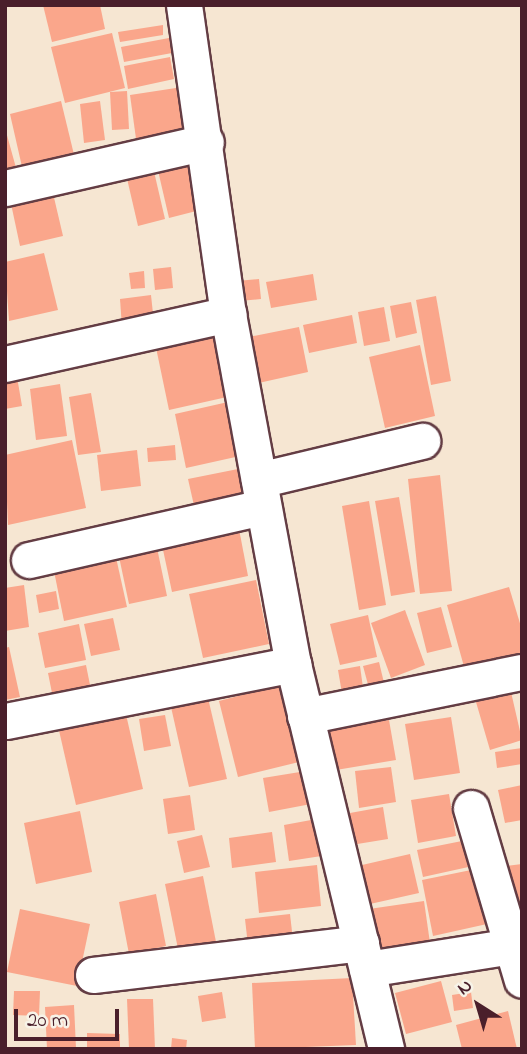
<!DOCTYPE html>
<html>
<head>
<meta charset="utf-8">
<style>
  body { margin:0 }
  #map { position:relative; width:527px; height:1054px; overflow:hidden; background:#f6e6d2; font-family:"Indie Flower",sans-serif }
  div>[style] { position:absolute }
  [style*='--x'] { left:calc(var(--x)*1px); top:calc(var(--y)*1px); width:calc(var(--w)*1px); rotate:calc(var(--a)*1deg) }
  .building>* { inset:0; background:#faa68b }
  .roads { filter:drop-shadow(2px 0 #643d44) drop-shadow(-2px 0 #643d44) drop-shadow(0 2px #643d44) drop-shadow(0 -2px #643d44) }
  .minor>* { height:35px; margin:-17.5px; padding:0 17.5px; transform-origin:17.5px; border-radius:17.5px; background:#fff }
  span { translate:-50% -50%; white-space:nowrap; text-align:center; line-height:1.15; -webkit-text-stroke:7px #f7f3e8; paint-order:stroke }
  .frame { position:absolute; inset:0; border:7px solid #4a1f2b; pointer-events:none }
  .north { position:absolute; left:443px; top:970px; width:70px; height:70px; -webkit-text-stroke:5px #f7f3e8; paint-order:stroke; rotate:323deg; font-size:19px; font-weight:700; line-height:28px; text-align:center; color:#4a1f2b }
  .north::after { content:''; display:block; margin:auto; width:24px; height:32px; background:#4a1f2b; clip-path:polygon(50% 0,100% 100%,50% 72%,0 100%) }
  .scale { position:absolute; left:14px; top:1009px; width:105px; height:32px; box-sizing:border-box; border:4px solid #4a1f2b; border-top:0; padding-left:9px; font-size:21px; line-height:24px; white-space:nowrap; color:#4a1f2b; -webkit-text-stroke:5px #f7f3e8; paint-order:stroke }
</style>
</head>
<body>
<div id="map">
  <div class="building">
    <div style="clip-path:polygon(43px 5px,100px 5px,105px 29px,52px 42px)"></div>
    <div style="clip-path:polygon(163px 25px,163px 35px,120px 42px,118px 32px)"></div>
    <div style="clip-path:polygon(112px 33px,125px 88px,65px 103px,51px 47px)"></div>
    <div style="clip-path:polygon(169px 38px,172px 53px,124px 62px,121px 47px)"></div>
    <div style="clip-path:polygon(170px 57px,174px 79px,128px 89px,124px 66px)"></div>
    <div style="clip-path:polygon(189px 86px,196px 138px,137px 146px,130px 95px)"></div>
    <div style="clip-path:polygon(127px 91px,129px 129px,112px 130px,110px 92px)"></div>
    <div style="clip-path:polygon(61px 101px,77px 167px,25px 180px,10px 114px)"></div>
    <div style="clip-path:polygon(100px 101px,105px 140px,84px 143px,80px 104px)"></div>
    <div style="clip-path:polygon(5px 128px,18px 175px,5px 179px)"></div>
    <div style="clip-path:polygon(195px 153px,208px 208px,169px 218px,156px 162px)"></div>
    <div style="clip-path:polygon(152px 163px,165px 219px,138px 226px,125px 170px)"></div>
    <div style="clip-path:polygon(52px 189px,63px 236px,20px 246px,10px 199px)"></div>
    <div style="clip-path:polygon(44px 253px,58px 310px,9px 321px,5px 262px)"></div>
    <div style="clip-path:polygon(171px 267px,173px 288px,155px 290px,153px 269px)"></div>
    <div style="clip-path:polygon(144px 271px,145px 288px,131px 289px,129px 273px)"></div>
    <div style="clip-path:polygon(313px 274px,317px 300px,271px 308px,266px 282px)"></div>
    <div style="clip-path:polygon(259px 279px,261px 299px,239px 301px,237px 281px)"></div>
    <div style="clip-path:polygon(151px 295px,154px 323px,122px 327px,120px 299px)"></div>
    <div style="clip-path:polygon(436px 296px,451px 381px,431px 385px,416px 300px)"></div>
    <div style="clip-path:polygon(411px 302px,417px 333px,396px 338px,390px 306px)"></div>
    <div style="clip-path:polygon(384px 307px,390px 341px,364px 346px,358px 312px)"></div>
    <div style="clip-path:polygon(352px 315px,357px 343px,309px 353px,303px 325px)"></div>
    <div style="clip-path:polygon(221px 323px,236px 395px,169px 410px,154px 338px)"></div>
    <div style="clip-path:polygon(299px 327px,308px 372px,249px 385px,239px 339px)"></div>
    <div style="clip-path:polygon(420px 345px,435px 416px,385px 428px,369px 357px)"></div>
    <div style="clip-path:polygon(16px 371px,22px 406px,5px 409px,5px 373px)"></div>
    <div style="clip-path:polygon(60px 384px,67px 436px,36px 440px,30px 389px)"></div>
    <div style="clip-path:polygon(91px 393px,101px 452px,78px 455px,69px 397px)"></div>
    <div style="clip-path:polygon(228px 402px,240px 456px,186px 468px,175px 414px)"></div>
    <div style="clip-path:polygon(72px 440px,86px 508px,8px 525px,5px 455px)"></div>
    <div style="clip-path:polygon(175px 445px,176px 460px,148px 462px,147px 448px)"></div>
    <div style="clip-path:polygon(137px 450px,141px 486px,101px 491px,97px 455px)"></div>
    <div style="clip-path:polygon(243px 468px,250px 499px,195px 510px,188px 479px)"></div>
    <div style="clip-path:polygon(440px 475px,452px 591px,420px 594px,408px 479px)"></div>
    <div style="clip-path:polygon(399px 497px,415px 592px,391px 596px,375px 501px)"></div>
    <div style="clip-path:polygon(369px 501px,386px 605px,359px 610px,342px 506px)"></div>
    <div style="clip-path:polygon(239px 529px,248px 576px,172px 592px,162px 545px)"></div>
    <div style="clip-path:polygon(156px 543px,167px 596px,129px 604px,118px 552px)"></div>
    <div style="clip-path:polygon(115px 553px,127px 607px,64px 621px,53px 566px)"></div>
    <div style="clip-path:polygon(256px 580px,269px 644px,203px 658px,189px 594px)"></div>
    <div style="clip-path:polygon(24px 585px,29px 627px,5px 631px,5px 588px)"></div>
    <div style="clip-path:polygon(509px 587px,522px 630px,522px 658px,466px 674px,447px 605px)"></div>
    <div style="clip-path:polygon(56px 591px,59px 609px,39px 613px,36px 595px)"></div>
    <div style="clip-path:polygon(441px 607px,452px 647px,427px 653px,417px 613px)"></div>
    <div style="clip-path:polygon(405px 610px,425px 665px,391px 678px,371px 623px)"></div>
    <div style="clip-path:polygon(368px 615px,377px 657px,340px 665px,330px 624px)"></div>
    <div style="clip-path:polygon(113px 618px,120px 650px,91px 656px,84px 624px)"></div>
    <div style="clip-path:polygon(79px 624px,86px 660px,45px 668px,38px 633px)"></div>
    <div style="clip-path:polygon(9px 647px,20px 697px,5px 700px,5px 648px)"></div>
    <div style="clip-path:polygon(379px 662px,385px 687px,370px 692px,363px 666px)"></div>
    <div style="clip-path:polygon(86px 665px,92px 695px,54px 703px,48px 673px)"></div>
    <div style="clip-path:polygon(360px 666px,364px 695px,343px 699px,338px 670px)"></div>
    <div style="clip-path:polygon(279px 685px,299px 762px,238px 777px,219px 701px)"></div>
    <div style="clip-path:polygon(511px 692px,522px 740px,490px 750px,476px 702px)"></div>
    <div style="clip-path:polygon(208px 698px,227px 779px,189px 787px,171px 707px)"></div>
    <div style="clip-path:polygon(125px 710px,143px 789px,76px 805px,58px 726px)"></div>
    <div style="clip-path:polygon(165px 715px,171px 746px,144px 751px,139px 719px)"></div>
    <div style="clip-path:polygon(451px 717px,460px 773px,414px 780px,405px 724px)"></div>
    <div style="clip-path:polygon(389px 720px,396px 760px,336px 770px,329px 729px)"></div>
    <div style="clip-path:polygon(522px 748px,522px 764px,497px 768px,495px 752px)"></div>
    <div style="clip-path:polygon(391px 767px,396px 802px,359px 808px,355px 771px)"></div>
    <div style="clip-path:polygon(306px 771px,311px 804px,269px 812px,263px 778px)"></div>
    <div style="clip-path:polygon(522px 785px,522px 820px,505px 823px,498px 790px)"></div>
    <div style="clip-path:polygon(449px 794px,456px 836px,418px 843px,411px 800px)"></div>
    <div style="clip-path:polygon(190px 795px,195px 830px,168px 834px,163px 799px)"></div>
    <div style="clip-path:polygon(383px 807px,388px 839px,345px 846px,339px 815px)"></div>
    <div style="clip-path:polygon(80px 811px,92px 872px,36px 884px,24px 823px)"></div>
    <div style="clip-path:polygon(322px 818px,328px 855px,289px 861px,284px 825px)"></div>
    <div style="clip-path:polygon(272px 832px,276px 862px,232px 868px,229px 838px)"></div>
    <div style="clip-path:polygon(202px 835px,210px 867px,184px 873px,177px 841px)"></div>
    <div style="clip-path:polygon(477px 838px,482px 864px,423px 877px,417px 850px)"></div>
    <div style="clip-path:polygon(410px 854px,419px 893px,370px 904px,362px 865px)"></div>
    <div style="clip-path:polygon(522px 864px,522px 906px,511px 908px,506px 866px)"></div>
    <div style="clip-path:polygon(317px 865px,321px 906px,259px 913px,255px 872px)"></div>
    <div style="clip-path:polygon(476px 869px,487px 924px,433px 936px,422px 880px)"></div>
    <div style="clip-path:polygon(203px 876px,217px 947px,179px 954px,165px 884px)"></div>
    <div style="clip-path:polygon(156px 894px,166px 946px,129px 954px,119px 902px)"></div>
    <div style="clip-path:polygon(424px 901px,431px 950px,375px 958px,369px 909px)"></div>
    <div style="clip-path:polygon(20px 909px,90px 924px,77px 986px,7px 972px)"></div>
    <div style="clip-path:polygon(290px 914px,294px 949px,249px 954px,245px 919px)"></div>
    <div style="clip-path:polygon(352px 978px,356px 1045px,255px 1049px,252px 983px)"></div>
    <div style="clip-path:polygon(441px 981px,452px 1022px,406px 1034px,395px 993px)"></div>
    <div style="clip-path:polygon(14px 991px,40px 991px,39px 1016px,13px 1015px)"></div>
    <div style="clip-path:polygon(222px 992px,226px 1018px,202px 1022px,198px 996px)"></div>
    <div style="clip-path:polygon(471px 992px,473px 1008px,454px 1011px,452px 995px)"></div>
    <div style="clip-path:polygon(127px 999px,153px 999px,155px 1049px,129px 1049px)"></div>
    <div style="clip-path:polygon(74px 1005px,76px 1048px,47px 1049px,45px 1007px)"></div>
    <div style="clip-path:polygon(508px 1011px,517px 1049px,462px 1049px,456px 1025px)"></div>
    <div style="clip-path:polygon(87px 1033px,120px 1034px,120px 1049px,87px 1049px)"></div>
    <div style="clip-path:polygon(172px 1038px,187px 1040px,186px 1049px,171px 1049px)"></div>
  </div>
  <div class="roads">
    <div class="minor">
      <div style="--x:184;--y:5;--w:312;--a:81.9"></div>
      <div style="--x:228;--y:314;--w:356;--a:79.5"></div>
      <div style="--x:293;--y:664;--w:396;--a:76.4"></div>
      <div style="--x:5;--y:188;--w:206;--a:-12.9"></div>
      <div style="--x:5;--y:364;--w:229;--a:-12.6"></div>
      <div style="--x:259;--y:480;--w:168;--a:-13.5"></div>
      <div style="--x:29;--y:560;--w:240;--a:-12.8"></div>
      <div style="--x:305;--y:716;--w:221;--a:-11.5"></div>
      <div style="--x:6;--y:721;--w:293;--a:-11.2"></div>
      <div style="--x:471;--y:808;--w:179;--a:73.5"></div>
      <div style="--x:367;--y:969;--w:147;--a:-9"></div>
      <div style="--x:93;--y:975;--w:270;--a:-6.8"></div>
    </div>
  </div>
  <div class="frame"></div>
  <div class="north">N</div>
  <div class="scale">20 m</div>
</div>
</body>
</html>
